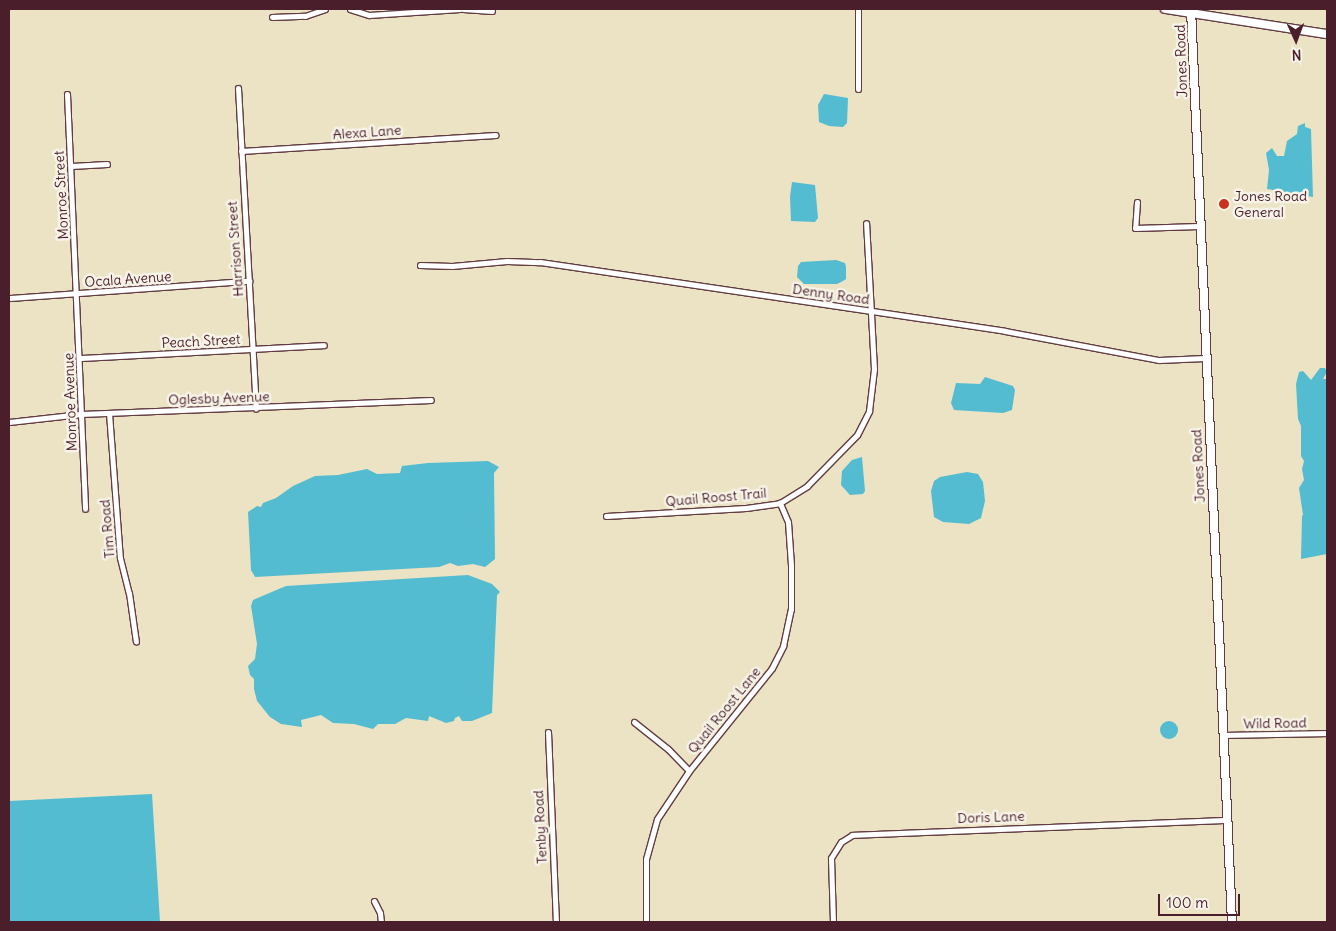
<!DOCTYPE html>
<html>
<head>
<meta charset="utf-8">
<style>
  body { margin:0 }
  #map { position:relative; width:1336px; height:931px; overflow:hidden; background:#ebe3c4; font-family:Delius,sans-serif }
  div>[style] { position:absolute }
  [style*='--x'] { left:calc(var(--x)*1px); top:calc(var(--y)*1px); width:calc(var(--w)*1px); rotate:calc(var(--a)*1deg) }
  .water>* { inset:0; background:#53bcd0 }
  .round { border-radius:50% }
  .roads { filter:drop-shadow(1px 0 #623c42) drop-shadow(-1px 0 #623c42) drop-shadow(0 1px #623c42) drop-shadow(0 -1px #623c42) }
  .street>* { height:5px; margin:-2.5px; padding:0 2.5px; transform-origin:2.5px; border-radius:2.5px; background:#fff }
  .secondary>* { height:8px; margin:-4px; padding:0 4px; transform-origin:4px; border-radius:4px; background:#fff }
  .dots>* { width:14px; height:14px; translate:-50% -50%; box-sizing:border-box; border:2px solid #f7f3e8; border-radius:50% }
  span { translate:-50% -50%; white-space:nowrap; text-align:center; line-height:1.15; -webkit-text-stroke:5px #f7f3e8; paint-order:stroke }
  .street-label { font-size:14px; color:#4a1f2b }
  .poi-label { font-size:14px; color:#4a1f2b }
  .left { translate:0 -50%; text-align:left }
  .frame { position:absolute; inset:0; border:10px solid #4a1f2b; pointer-events:none }
  .north { position:absolute; left:1271px; top:15px; width:50px; height:50px; -webkit-text-stroke:4px #f7f3e8; paint-order:stroke; rotate:178deg; font-size:14px; font-weight:700; line-height:20px; text-align:center; color:#4a1f2b }
  .north::after { content:''; display:block; margin:auto; width:18px; height:22px; background:#4a1f2b; clip-path:polygon(50% 0,100% 100%,50% 72%,0 100%) }
  .scale { position:absolute; left:1158px; top:894px; width:82px; height:22px; box-sizing:border-box; border:2px solid #4a1f2b; border-top:0; padding-left:6px; font-size:15px; line-height:18px; white-space:nowrap; color:#4a1f2b; -webkit-text-stroke:4px #f7f3e8; paint-order:stroke }
</style>
</head>
<body>
<div id="map">
  <div class="water">
    <div style="clip-path:polygon(824px 94px,848px 98px,847px 123px,843px 127px,829px 126px,819px 122px,818px 105px)"></div>
    <div style="clip-path:polygon(1305px 123px,1305px 127px,1311px 129px,1313px 197px,1267px 189px,1269px 170px,1266px 153px,1272px 148px,1277px 156px,1284px 156px,1287px 141px,1297px 134px,1298px 126px)"></div>
    <div style="clip-path:polygon(792px 182px,815px 185px,818px 218px,815px 222px,791px 221px,790px 197px)"></div>
    <div style="clip-path:polygon(836px 260px,845px 263px,846px 267px,846px 279px,843px 281px,837px 284px,804px 284px,797px 277px,798px 266px,801px 262px)"></div>
    <div style="clip-path:polygon(1320px 368px,1325px 368px,1327px 372px,1323px 379px,1327px 379px,1327px 554px,1301px 559px,1302px 516px,1303px 515px,1299px 488px,1304px 480px,1302px 469px,1304px 461px,1301px 456px,1301px 426px,1298px 419px,1296px 384px,1299px 372px,1303px 371px,1311px 380px)"></div>
    <div style="clip-path:polygon(985px 377px,1013px 386px,1015px 390px,1012px 410px,1003px 413px,954px 410px,951px 403px,956px 383px,980px 384px)"></div>
    <div style="clip-path:polygon(862px 457px,865px 491px,863px 494px,850px 495px,841px 485px,842px 471px,852px 460px)"></div>
    <div style="clip-path:polygon(488px 461px,499px 467px,494px 473px,495px 559px,485px 567px,473px 564px,458px 566px,450px 563px,439px 567px,255px 577px,251px 570px,248px 512px,257px 506px,261px 507px,263px 503px,276px 498px,293px 486px,315px 476px,338px 475px,367px 469px,377px 474px,400px 473px,402px 466px,428px 463px)"></div>
    <div style="clip-path:polygon(967px 472px,978px 474px,983px 482px,985px 501px,981px 518px,969px 524px,943px 522px,934px 517px,931px 491px,934px 481px,940px 477px)"></div>
    <div style="clip-path:polygon(468px 575px,492px 584px,500px 592px,497px 595px,492px 713px,472px 721px,462px 721px,459px 716px,455px 718px,454px 721px,446px 723px,429px 716px,428px 721px,406px 718px,395px 724px,378px 724px,373px 729px,354px 724px,333px 723px,321px 715px,301px 720px,302px 727px,281px 724px,270px 717px,257px 701px,254px 689px,254px 679px,250px 675px,248px 666px,255px 659px,257px 644px,251px 606px,253px 600px,286px 586px)"></div>
    <div class="round" style="left:1160px;top:721px;width:18px;height:18px"></div>
    <div style="clip-path:polygon(152px 794px,160px 922px,9px 922px,9px 801px)"></div>
  </div>
  <div class="roads">
    <div class="street">
      <div style="--x:350;--y:9;--w:20;--a:18"></div>
      <div style="--x:369;--y:15;--w:91;--a:-3.8"></div>
      <div style="--x:463;--y:9;--w:29;--a:4"></div>
      <div style="--x:272;--y:17;--w:33;--a:-2"></div>
      <div style="--x:305;--y:16;--w:21;--a:-19"></div>
      <div style="--x:238;--y:88;--w:321;--a:86.8"></div>
      <div style="--x:858;--y:89;--w:80;--a:-90"></div>
      <div style="--x:67;--y:94;--w:415;--a:87.5"></div>
      <div style="--x:241;--y:151;--w:255;--a:-3.6"></div>
      <div style="--x:71;--y:166;--w:36;--a:-3"></div>
      <div style="--x:1137;--y:202;--w:26;--a:94"></div>
      <div style="--x:1135;--y:228;--w:64;--a:-1.8"></div>
      <div style="--x:420;--y:265;--w:32;--a:2"></div>
      <div style="--x:452;--y:266;--w:55;--a:-5.2"></div>
      <div style="--x:507;--y:261;--w:33;--a:2"></div>
      <div style="--x:540;--y:262;--w:470;--a:8.4"></div>
      <div style="--x:1005;--y:331;--w:157;--a:10.7"></div>
      <div style="--x:1159;--y:360;--w:46;--a:-2.5"></div>
      <div style="--x:9;--y:298;--w:241;--a:-4.1"></div>
      <div style="--x:79;--y:358;--w:245;--a:-3"></div>
      <div style="--x:109;--y:413;--w:145;--a:85.7"></div>
      <div style="--x:120;--y:558;--w:36;--a:76"></div>
      <div style="--x:129;--y:593;--w:49;--a:81.9"></div>
      <div style="--x:9;--y:422;--w:72;--a:-6.3"></div>
      <div style="--x:81;--y:414;--w:350;--a:-2.3"></div>
      <div style="--x:606;--y:516;--w:140;--a:-3.3"></div>
      <div style="--x:746;--y:508;--w:34;--a:-8"></div>
      <div style="--x:780;--y:503;--w:32;--a:-32"></div>
      <div style="--x:807;--y:486;--w:71;--a:-45.6"></div>
      <div style="--x:857;--y:435;--w:27;--a:-63"></div>
      <div style="--x:869;--y:411;--w:42;--a:-83.2"></div>
      <div style="--x:874;--y:369;--w:146;--a:-93.1"></div>
      <div style="--x:634;--y:722;--w:43;--a:38.5"></div>
      <div style="--x:668;--y:749;--w:30;--a:46"></div>
      <div style="--x:548;--y:732;--w:190;--a:87.6"></div>
      <div style="--x:1224;--y:735;--w:103;--a:-1.1"></div>
      <div style="--x:374;--y:901;--w:13;--a:63"></div>
      <div style="--x:380;--y:913;--w:9;--a:84"></div>
      <div style="--x:646;--y:922;--w:63;--a:-90"></div>
      <div style="--x:646;--y:859;--w:41;--a:-74.6"></div>
      <div style="--x:657;--y:819;--w:58;--a:-56.3"></div>
      <div style="--x:689;--y:771;--w:132;--a:-51.1"></div>
      <div style="--x:772;--y:668;--w:25;--a:-63"></div>
      <div style="--x:783;--y:646;--w:38;--a:-78"></div>
      <div style="--x:791;--y:609;--w:44;--a:-90"></div>
      <div style="--x:791;--y:565;--w:43;--a:-94"></div>
      <div style="--x:788;--y:522;--w:21;--a:-113"></div>
      <div style="--x:833;--y:922;--w:64;--a:-91.8"></div>
      <div style="--x:831;--y:858;--w:19;--a:-58"></div>
      <div style="--x:841;--y:842;--w:13;--a:-32"></div>
      <div style="--x:852;--y:835;--w:376;--a:-2.3"></div>
    </div>
    <div class="secondary">
      <div style="--x:1165;--y:9;--w:164;--a:8.8"></div>
      <div style="--x:1191;--y:9;--w:914;--a:87.43"></div>
    </div>
  </div>
  <div class="dots">
    <div style="left:1224px;top:204px;background:#c8321e"></div>
  </div>
  <div class="street-label">
    <span style="left:1181px;top:61px;rotate:-92deg">Jones Road</span>
    <span style="left:367px;top:132px;rotate:-4deg">Alexa Lane</span>
    <span style="left:61px;top:195px;rotate:-93deg">Monroe Street</span>
    <span style="left:235px;top:249px;rotate:-94deg">Harrison Street</span>
    <span style="left:128px;top:279px;rotate:-4deg">Ocala Avenue</span>
    <span style="left:831px;top:294px;rotate:8deg">Denny Road</span>
    <span style="left:201px;top:341px;rotate:-3deg">Peach Street</span>
    <span style="left:219px;top:398px;rotate:-2deg">Oglesby Avenue</span>
    <span style="left:70px;top:402px;rotate:-92deg">Monroe Avenue</span>
    <span style="left:1198px;top:466px;rotate:-93deg">Jones Road</span>
    <span style="left:716px;top:497px;rotate:-5deg">Quail Roost Trail</span>
    <span style="left:107px;top:529px;rotate:-95deg">Tim Road</span>
    <span style="left:724px;top:710px;rotate:-51deg">Quail Roost Lane</span>
    <span style="left:1275px;top:723px;rotate:-1deg">Wild Road</span>
    <span style="left:991px;top:817px;rotate:-2deg">Doris Lane</span>
    <span style="left:540px;top:827px;rotate:-93deg">Tenby Road</span>
  </div>
  <div class="poi-label">
    <span class="left" style="left:1234px;top:204px">Jones Road<br>General</span>
  </div>
  <div class="frame"></div>
  <div class="north">N</div>
  <div class="scale">100 m</div>
</div>
</body>
</html>
